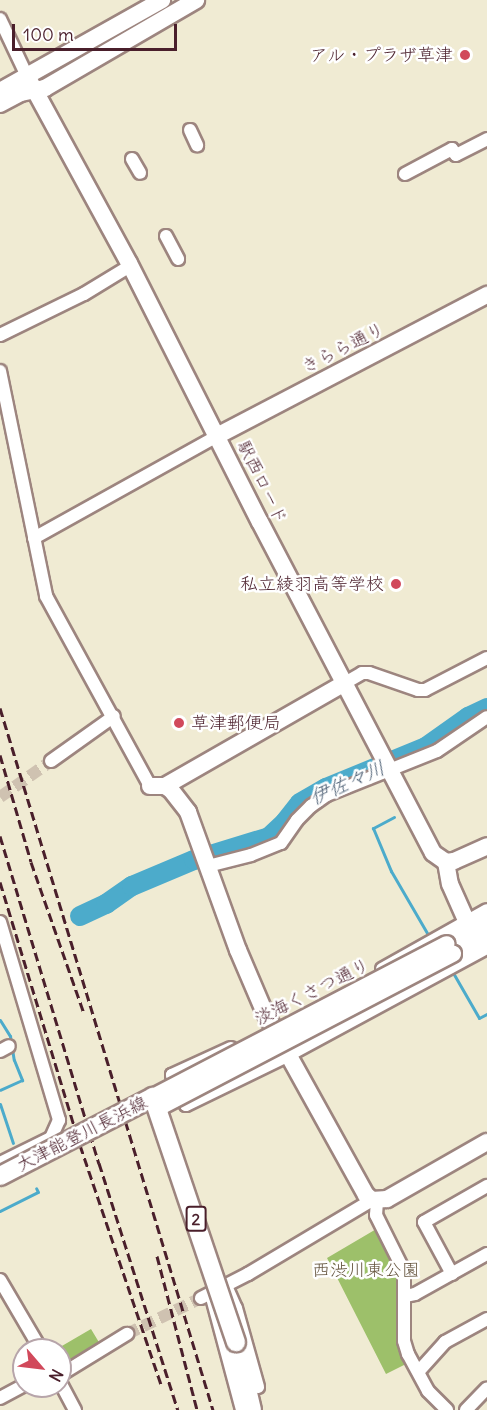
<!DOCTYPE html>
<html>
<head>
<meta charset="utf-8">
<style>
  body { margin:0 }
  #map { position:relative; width:487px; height:1410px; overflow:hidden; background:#f0ebd3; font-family:Delius,"Klee One",sans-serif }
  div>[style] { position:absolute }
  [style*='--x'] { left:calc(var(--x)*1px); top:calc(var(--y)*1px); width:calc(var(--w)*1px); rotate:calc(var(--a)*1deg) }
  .green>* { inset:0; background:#9dc06a }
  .stream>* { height:3px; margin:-1.5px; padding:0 1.5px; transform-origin:1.5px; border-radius:1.5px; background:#4cabcb }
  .river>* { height:20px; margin:-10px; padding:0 10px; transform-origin:10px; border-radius:10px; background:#4cabcb }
  .street-tunnel>* { height:12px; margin-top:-6px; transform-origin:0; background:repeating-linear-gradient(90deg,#cfc2b1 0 12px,transparent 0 18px) }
  .secondary-tunnel>* { height:16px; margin-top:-8px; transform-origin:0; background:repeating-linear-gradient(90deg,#cfc2b1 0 16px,transparent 0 24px) }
  .roads { filter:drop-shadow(2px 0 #9d857f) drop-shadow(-2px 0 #9d857f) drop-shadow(0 2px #9d857f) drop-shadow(0 -2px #9d857f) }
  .street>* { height:12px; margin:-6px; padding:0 6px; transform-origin:6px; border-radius:6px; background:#fff }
  .secondary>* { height:16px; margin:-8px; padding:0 8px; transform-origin:8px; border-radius:8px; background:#fff }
  .primary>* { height:18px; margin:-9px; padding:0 9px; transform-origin:9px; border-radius:9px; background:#fff }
  .rail>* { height:3px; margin-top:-1.5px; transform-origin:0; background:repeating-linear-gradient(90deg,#4a1f2b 0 9px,transparent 0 13.5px) }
  .bridges { filter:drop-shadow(2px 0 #9d857f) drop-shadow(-2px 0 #9d857f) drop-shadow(0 2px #9d857f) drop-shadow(0 -2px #9d857f) }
  .secondary-bridge>* { height:16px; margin:-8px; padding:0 8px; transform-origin:8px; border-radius:8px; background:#fff }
  .primary-bridge>* { height:18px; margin:-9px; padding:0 9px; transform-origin:9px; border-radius:9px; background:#fff }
  .dots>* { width:16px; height:16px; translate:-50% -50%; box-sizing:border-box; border:3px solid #fff; border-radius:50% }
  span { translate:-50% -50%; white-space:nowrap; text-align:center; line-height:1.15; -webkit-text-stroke:5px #fff; paint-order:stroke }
  .shield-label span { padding:2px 4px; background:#fff; border:2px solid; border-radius:4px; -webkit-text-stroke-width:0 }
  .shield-label { font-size:16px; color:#4a1f2b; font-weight:700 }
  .poi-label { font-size:18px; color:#4a1f2b }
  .right { translate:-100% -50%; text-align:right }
  .left { translate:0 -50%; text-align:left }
  .street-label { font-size:18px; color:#4a1f2b }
  .park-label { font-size:18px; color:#675741 }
  .water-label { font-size:20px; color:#4b5e73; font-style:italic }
  .north { position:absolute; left:12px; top:1338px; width:60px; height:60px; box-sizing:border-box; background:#fff; border:2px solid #b7a5aa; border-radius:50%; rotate:118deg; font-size:16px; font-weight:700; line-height:24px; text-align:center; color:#4a1f2b }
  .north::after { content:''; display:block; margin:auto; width:21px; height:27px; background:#d1495b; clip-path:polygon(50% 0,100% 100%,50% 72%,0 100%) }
  .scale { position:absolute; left:12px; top:24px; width:165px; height:27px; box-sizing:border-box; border:3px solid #4a1f2b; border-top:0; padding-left:8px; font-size:18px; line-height:21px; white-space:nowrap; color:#4a1f2b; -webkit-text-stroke:4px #fff; paint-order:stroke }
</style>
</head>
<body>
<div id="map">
  <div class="green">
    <div style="clip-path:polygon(378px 1228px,398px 1274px,399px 1338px,408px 1363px,386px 1374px,327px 1258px)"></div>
    <div style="clip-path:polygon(91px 1329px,100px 1344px,64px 1365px,60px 1350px,55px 1350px)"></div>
  </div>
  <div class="stream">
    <div style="--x:394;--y:817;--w:24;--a:152"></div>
    <div style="--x:373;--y:828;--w:47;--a:67.3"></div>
    <div style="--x:391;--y:871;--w:78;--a:59.8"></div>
    <div style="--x:452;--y:971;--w:54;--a:60.1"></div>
    <div style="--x:479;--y:1018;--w:9;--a:-27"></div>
    <div style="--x:0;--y:1020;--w:19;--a:58"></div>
    <div style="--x:10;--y:1036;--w:24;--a:81"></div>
    <div style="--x:14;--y:1060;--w:22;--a:68"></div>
    <div style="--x:22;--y:1080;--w:24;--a:156"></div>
    <div style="--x:0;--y:1104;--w:41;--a:71.6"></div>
    <div style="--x:0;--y:1211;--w:42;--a:-26.6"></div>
    <div style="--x:38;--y:1192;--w:4;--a:-117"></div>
  </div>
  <div class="river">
    <div style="--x:80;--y:916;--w:29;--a:-25"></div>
    <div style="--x:106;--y:904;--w:32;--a:-35"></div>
    <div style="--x:132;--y:886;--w:67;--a:-22.8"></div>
    <div style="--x:194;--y:860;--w:78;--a:-17"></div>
    <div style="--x:269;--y:837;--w:22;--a:-43"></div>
    <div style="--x:285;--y:822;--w:24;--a:-52"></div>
    <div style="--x:300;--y:803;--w:30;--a:-30"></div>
    <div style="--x:326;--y:788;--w:108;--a:-22.3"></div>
    <div style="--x:426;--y:747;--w:52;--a:-35.5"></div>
    <div style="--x:468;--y:717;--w:21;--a:-25"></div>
  </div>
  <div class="street-tunnel">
    <div style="--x:0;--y:797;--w:62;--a:-35.2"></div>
    <div style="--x:127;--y:1334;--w:82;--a:-25.9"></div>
  </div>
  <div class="secondary-tunnel">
    <div style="--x:25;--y:85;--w:36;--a:-27"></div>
  </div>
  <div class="roads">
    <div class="street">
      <div style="--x:0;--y:19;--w:63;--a:64.7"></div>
      <div style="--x:190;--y:130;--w:17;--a:65"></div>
      <div style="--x:132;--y:159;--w:16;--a:60"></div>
      <div style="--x:405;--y:174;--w:53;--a:-28"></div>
      <div style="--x:452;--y:149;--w:7;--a:56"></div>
      <div style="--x:456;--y:155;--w:35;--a:-27"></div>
      <div style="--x:166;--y:236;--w:26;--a:62"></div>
      <div style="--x:0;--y:335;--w:93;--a:-26"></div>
      <div style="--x:84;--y:294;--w:54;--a:-31.3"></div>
      <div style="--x:0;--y:371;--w:230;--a:78.4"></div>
      <div style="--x:46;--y:596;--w:217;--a:61.3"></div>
      <div style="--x:34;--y:538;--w:210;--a:-29.1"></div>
      <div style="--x:345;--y:683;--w:20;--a:-30"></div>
      <div style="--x:362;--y:673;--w:7;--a:0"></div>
      <div style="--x:369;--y:673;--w:52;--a:19.1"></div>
      <div style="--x:418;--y:690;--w:7;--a:0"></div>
      <div style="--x:425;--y:690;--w:70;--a:-27.3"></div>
      <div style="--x:51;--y:761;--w:77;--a:-35.5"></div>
      <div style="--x:208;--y:866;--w:44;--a:-14.3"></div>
      <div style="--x:251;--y:855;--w:32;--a:-22"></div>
      <div style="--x:281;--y:843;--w:28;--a:-55"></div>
      <div style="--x:297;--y:820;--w:20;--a:-45"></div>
      <div style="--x:311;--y:806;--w:19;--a:-35"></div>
      <div style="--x:327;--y:795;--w:118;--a:-21.8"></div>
      <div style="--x:437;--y:751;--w:60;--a:-34.2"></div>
      <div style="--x:0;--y:922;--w:207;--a:73.4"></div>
      <div style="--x:59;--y:1120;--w:20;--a:114"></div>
      <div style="--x:51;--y:1138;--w:57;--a:153.9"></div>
      <div style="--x:382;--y:969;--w:120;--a:-29.3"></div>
      <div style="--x:231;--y:1048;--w:65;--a:155.4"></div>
      <div style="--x:172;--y:1075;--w:33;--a:65"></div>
      <div style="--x:186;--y:1105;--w:112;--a:-25.9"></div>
      <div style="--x:287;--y:1056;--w:227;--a:-28.4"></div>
      <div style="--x:0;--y:1051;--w:10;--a:-29"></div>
      <div style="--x:377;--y:1201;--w:14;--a:94"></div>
      <div style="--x:376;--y:1215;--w:63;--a:63.4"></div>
      <div style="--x:404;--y:1271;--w:70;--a:90"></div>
      <div style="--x:404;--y:1341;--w:14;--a:73"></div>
      <div style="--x:408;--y:1354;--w:42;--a:61.6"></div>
      <div style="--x:428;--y:1391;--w:27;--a:45"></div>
      <div style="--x:452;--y:1274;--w:59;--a:-118.3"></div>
      <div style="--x:424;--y:1222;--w:73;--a:-29.7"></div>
      <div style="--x:0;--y:1280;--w:81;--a:59.6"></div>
      <div style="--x:226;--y:1286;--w:24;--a:66"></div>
      <div style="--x:236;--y:1308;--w:82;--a:74.4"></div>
      <div style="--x:211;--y:1294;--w:120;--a:75"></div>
      <div style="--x:405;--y:1296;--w:10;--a:-11"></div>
      <div style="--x:415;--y:1294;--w:82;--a:-29.1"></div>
      <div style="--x:201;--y:1298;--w:53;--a:-27.1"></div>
      <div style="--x:248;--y:1274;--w:144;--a:-30.8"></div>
      <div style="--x:419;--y:1371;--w:39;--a:-48"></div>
      <div style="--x:445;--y:1342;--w:48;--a:-28.7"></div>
      <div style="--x:60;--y:1375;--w:79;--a:-31.5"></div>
      <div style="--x:60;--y:1382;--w:32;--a:62"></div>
      <div style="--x:0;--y:1398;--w:27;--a:-28"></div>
      <div style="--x:466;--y:1410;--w:30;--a:-46"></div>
    </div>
    <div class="secondary">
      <div style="--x:27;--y:76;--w:213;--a:61.4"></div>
      <div style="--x:129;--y:263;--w:290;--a:63.2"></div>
      <div style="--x:260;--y:522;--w:373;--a:62.4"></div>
      <div style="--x:433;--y:853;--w:16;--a:35"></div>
      <div style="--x:446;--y:862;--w:8;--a:-7"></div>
      <div style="--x:454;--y:861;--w:36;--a:-24"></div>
      <div style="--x:0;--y:91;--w:186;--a:-29.3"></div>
      <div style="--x:0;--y:104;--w:24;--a:-28"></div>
      <div style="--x:21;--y:93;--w:25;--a:-12"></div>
      <div style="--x:45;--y:88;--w:175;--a:-30.2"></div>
      <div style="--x:217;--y:436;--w:305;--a:-27.6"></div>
      <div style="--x:150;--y:786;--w:15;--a:0"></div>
      <div style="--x:165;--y:786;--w:7;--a:34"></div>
      <div style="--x:171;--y:790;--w:28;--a:52"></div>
      <div style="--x:188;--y:812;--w:147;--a:70.1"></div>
      <div style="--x:238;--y:950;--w:66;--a:66.9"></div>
      <div style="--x:264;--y:1011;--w:210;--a:61"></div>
      <div style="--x:366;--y:1195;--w:8;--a:40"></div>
      <div style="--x:372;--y:1200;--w:15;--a:-4"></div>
      <div style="--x:387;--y:1199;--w:115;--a:-29.7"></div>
      <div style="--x:165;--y:786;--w:207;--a:-29.8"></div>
      <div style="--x:446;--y:862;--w:22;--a:80"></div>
      <div style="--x:450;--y:884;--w:39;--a:66"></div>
      <div style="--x:447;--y:944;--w:46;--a:-28.8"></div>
      <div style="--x:453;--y:954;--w:38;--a:-28"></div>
    </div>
    <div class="primary">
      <div style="--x:236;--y:1342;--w:70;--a:76.8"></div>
    </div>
  </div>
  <div class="rail">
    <div style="--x:0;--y:708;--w:734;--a:73.12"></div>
    <div style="--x:0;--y:755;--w:111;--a:73.8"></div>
    <div style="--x:31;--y:862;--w:160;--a:70.7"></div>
    <div style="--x:0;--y:836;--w:342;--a:73.2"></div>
    <div style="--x:99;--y:1163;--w:259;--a:72.3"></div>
    <div style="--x:0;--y:882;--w:275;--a:73.1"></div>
    <div style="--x:80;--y:1145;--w:252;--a:71.3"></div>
    <div style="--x:157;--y:1256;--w:159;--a:75.4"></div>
  </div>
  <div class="bridges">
    <div class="secondary-bridge">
      <div style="--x:153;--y:1097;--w:331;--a:-27.5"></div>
      <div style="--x:158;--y:1108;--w:333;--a:-27.6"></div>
    </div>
    <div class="primary-bridge">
      <div style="--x:0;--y:1176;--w:172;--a:-27.3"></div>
      <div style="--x:153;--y:1097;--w:259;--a:71.3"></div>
    </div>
  </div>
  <div class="dots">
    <div style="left:465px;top:55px;background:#d1495b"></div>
    <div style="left:396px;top:584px;background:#d1495b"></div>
    <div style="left:179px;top:723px;background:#d1495b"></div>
  </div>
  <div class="shield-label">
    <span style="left:196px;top:1219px">2</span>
  </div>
  <div class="poi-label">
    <span class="right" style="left:453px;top:55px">アル・プラザ草津</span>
    <span class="right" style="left:384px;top:584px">私立綾羽高等学校</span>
    <span class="left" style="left:191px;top:723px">草津郵便局</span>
  </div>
  <div class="street-label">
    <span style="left:343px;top:348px;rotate:-27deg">きらら通り</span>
    <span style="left:262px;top:482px;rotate:64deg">駅西ロード</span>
    <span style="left:312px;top:992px;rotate:-27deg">淡海くさつ通り</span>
    <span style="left:82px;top:1134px;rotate:-27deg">大津能登川長浜線</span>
  </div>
  <div class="park-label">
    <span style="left:366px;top:1270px">西渋川東公園</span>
  </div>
  <div class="water-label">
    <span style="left:347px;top:782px;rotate:-24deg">伊佐々川</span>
  </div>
  <div class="north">N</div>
  <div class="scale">100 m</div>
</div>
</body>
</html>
